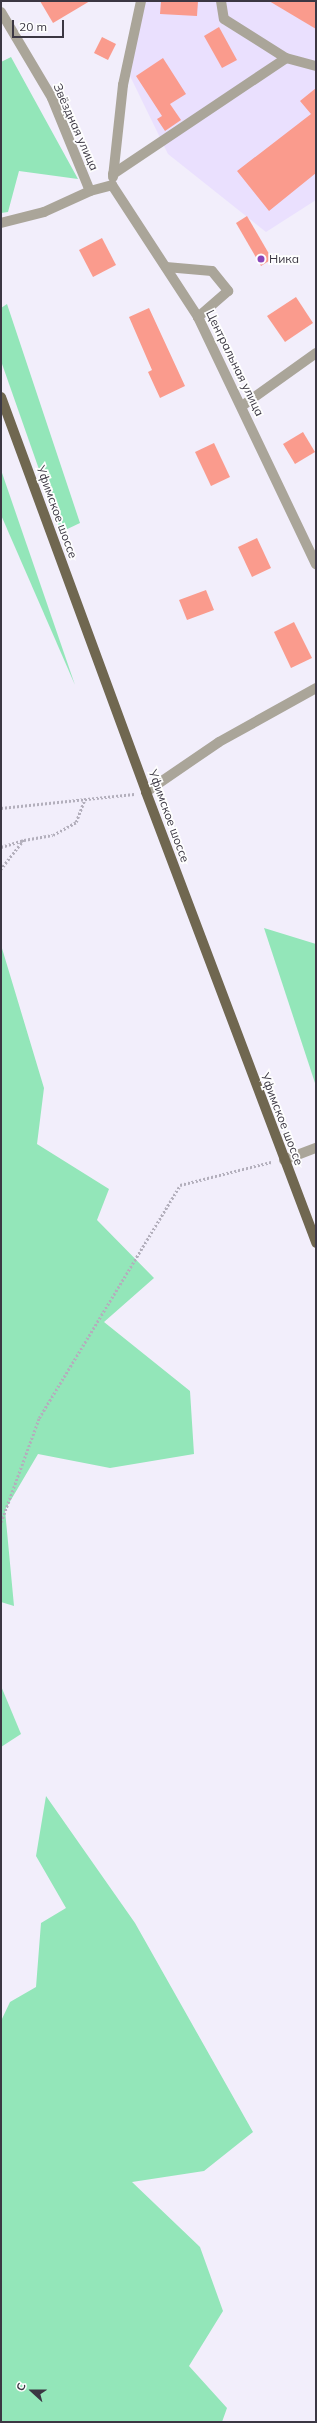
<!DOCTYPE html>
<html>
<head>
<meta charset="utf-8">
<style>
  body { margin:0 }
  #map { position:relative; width:317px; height:2423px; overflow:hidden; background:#f2eefb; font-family:Mulish,sans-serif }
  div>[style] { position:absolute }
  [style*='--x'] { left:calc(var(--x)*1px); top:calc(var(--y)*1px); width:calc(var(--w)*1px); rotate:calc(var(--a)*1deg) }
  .built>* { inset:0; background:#eae0fe }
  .green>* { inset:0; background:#93e6b9 }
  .building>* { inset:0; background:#fa9b8d }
  .path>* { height:2.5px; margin-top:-1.25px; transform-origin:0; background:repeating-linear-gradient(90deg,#b3afbc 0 2px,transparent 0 4px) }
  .minor>* { height:10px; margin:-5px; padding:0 5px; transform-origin:5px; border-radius:5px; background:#aaa599 }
  .major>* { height:10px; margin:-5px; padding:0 5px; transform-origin:5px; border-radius:5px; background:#706750 }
  .dots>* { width:11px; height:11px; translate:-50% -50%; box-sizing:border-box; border:2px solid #fefefe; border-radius:50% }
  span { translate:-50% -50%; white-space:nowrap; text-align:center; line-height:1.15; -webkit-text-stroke:3.5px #fefefe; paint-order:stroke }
  .street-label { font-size:12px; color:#3b3743 }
  .poi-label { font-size:12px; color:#3b3743 }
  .left { translate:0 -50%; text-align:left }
  .frame { position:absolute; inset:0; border:2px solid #3b3743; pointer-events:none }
  .north { position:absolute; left:12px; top:2371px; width:40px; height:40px; -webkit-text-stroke:3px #fefefe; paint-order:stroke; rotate:291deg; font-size:11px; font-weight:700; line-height:16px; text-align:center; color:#3b3743 }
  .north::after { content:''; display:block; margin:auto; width:14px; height:18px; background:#3b3743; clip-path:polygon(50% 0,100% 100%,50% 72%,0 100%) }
  .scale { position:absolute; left:12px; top:20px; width:52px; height:18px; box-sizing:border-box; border:2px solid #3b3743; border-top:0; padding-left:5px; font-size:12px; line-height:14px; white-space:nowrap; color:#3b3743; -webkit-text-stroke:3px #fefefe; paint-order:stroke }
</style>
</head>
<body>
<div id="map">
  <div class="built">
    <div style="clip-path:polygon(145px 1px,316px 1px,316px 200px,266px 232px,168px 154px,130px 76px)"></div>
  </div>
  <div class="green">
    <div style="clip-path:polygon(11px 57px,78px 179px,19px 171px,8px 212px,1px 213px,1px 62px)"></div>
    <div style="clip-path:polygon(7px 304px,80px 523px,61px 532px,1px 361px,1px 308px)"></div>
    <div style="clip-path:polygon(1px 470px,75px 685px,1px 515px)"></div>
    <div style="clip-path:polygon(264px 928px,316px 944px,316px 1086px)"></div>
    <div style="clip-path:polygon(1px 945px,44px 1088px,37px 1144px,109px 1189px,97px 1220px,154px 1278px,104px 1322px,190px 1391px,194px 1454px,110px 1468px,38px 1454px,5px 1510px,14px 1606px,1px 1602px)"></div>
    <div style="clip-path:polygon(1px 1686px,21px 1734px,1px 1747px)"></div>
    <div style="clip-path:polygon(46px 1796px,135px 1923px,253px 2132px,204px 2171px,132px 2182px,200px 2247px,223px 2311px,189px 2366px,227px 2408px,222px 2422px,1px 2422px,1px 2021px,10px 2002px,36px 1987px,41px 1923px,66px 1908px,36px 1856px)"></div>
  </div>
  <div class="building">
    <div style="clip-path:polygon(40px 1px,90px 1px,53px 23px)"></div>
    <div style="clip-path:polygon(161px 1px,198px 1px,197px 16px,160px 14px)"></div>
    <div style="clip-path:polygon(269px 1px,316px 1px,316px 29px)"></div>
    <div style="clip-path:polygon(219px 27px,237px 60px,222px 68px,204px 36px)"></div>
    <div style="clip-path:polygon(102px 37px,116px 44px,108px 60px,94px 53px)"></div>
    <div style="clip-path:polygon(163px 58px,186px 94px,170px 104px,181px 120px,165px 131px,157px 119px,162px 116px,136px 76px)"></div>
    <div style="clip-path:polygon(316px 88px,316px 173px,269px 211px,237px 171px,311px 114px,300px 101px)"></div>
    <div style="clip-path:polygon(247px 216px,272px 259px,261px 266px,236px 223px)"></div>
    <div style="clip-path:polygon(102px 238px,116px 265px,93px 277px,79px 250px)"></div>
    <div style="clip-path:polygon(296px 297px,313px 323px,285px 342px,267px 316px)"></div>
    <div style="clip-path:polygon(149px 308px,185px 386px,160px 398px,148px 372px,152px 370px,129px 317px)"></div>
    <div style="clip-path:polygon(303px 432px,315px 452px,295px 464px,283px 444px)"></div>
    <div style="clip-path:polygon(214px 443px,230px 477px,211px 486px,195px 452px)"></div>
    <div style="clip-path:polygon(257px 538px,271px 568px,252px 577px,238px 547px)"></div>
    <div style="clip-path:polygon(206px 590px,214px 610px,187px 620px,179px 600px)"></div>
    <div style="clip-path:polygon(294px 622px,312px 658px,291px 668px,274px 632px)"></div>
  </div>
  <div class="path">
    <div style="--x:1;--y:808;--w:134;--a:-6"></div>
    <div style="--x:24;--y:840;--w:29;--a:-10"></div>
    <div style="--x:53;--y:835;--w:26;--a:-29"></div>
    <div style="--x:76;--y:822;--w:25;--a:-69"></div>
    <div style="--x:1;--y:847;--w:24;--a:-17"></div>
    <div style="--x:24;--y:840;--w:37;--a:128"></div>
    <div style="--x:1;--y:1522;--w:111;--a:-69.9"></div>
    <div style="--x:39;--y:1418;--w:272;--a:-58.8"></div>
    <div style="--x:180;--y:1185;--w:94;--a:-14.2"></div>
  </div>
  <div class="minor">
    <div style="--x:221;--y:1;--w:18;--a:81"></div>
    <div style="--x:224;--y:19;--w:73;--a:32.2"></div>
    <div style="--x:1;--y:12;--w:100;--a:59.3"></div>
    <div style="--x:52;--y:98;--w:100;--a:67.8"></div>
    <div style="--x:113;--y:174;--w:208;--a:-33.8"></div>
    <div style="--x:286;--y:58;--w:31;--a:15"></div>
    <div style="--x:113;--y:177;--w:93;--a:-83.8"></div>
    <div style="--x:123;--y:85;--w:86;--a:-77.9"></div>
    <div style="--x:112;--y:185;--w:158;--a:56.9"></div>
    <div style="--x:198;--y:317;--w:274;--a:64.5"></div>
    <div style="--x:1;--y:223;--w:44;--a:-14.3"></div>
    <div style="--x:44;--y:212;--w:51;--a:-24.5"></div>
    <div style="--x:90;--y:191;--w:23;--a:-15"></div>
    <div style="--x:166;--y:267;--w:46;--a:5"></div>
    <div style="--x:212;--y:271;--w:26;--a:51"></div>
    <div style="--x:228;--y:291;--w:40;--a:139"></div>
    <div style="--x:242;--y:406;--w:91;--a:-35.6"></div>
    <div style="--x:146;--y:792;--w:88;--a:-34.4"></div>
    <div style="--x:219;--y:742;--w:111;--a:-29.1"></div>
    <div style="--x:284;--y:1160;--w:34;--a:-21"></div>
  </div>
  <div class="major">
    <div style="--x:1;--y:397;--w:421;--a:69.8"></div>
    <div style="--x:146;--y:792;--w:482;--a:69.3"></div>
  </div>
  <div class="dots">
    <div style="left:261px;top:259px;background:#8a46ba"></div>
  </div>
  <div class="street-label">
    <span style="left:76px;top:127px;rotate:66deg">Звёздная улица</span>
    <span style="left:235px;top:363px;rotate:64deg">Центральная улица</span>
    <span style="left:57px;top:512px;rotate:70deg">Уфимское шоссе</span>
    <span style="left:169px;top:816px;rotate:70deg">Уфимское шоссе</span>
    <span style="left:282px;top:1119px;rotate:69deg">Уфимское шоссе</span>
  </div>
  <div class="poi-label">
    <span class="left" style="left:269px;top:259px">Ника</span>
  </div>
  <div class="frame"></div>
  <div class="north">С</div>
  <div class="scale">20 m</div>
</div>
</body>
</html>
